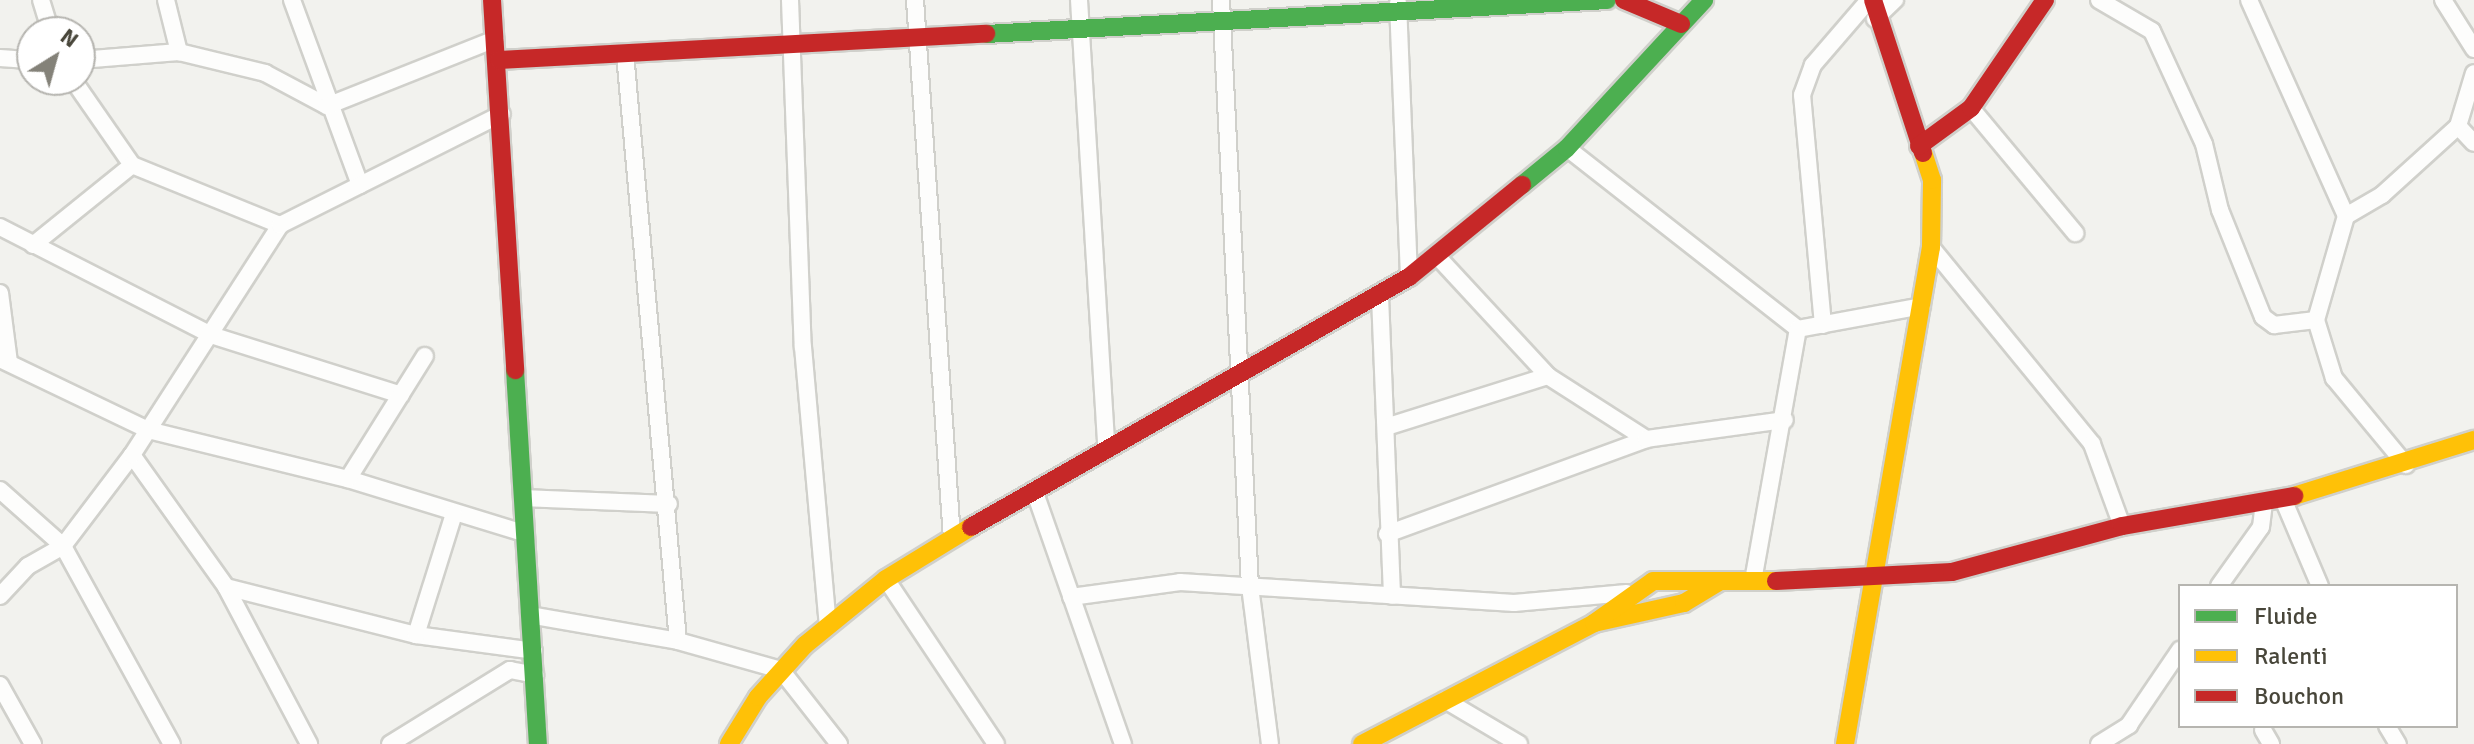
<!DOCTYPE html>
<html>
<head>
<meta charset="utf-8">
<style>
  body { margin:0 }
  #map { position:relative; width:2474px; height:744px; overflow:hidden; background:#f2f2ee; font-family:Signika,sans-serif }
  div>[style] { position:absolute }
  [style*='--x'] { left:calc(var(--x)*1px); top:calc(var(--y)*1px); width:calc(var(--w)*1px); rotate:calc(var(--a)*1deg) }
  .roads { filter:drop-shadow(2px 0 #d0d0cb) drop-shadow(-2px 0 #d0d0cb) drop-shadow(0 2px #d0d0cb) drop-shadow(0 -2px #d0d0cb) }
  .street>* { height:16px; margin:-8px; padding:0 8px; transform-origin:8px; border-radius:8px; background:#fdfdfc }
  .fast>* { height:18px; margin:-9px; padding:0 9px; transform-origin:9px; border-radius:9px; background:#4caf50 }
  .slow>* { height:18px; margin:-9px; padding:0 9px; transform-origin:9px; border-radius:9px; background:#ffc107 }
  .jam>* { height:18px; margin:-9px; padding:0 9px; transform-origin:9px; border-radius:9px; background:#c62828 }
  span { translate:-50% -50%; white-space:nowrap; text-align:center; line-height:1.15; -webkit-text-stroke:6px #fff; paint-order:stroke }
  .legend { position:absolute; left:2178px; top:584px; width:280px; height:144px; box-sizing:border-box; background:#fff; border:2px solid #b6b5b0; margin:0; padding:10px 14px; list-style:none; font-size:24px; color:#48463a }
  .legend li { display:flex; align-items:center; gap:16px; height:40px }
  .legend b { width:40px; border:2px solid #b6b5b0 }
  .north { position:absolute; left:16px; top:16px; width:80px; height:80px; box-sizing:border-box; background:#fff; border:2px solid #b6b5b0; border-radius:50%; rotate:37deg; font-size:22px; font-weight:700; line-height:32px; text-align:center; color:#48463a }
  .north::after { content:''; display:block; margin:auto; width:28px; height:36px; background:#848279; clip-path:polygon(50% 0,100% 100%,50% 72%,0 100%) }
</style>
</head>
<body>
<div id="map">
  <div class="roads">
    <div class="street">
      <div style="--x:41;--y:0;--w:34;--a:73"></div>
      <div style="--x:166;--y:0;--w:54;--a:76"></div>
      <div style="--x:292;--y:0;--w:197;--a:69.8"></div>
      <div style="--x:790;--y:0;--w:347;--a:87.9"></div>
      <div style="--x:803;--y:347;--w:279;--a:84.9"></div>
      <div style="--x:915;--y:0;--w:539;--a:86.07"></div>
      <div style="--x:1079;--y:0;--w:446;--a:86.5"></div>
      <div style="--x:1221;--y:0;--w:587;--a:87.17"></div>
      <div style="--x:1250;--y:586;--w:159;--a:82.8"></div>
      <div style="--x:2099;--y:0;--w:61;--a:30.3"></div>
      <div style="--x:2152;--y:31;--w:124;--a:65.3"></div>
      <div style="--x:2204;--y:144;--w:68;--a:76.4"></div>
      <div style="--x:2220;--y:210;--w:115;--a:68.1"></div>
      <div style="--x:2263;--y:317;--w:14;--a:36"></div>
      <div style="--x:2274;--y:325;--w:42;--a:-6.8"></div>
      <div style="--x:2249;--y:0;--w:237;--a:65.8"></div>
      <div style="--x:2346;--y:216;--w:108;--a:106.1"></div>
      <div style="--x:2316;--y:320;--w:61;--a:72.8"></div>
      <div style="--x:2334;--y:378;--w:113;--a:50.4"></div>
      <div style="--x:2443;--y:0;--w:58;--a:57.7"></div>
      <div style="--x:1398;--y:3;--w:274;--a:87.7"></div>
      <div style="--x:1875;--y:19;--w:28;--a:-44"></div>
      <div style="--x:625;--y:54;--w:589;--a:84.84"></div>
      <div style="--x:0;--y:58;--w:32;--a:4"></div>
      <div style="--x:80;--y:60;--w:99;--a:-4.6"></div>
      <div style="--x:179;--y:52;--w:89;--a:13.7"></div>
      <div style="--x:265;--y:73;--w:70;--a:28"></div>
      <div style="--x:327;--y:106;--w:181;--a:-21.7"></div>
      <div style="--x:73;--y:80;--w:103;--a:55.2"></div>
      <div style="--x:132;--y:165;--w:160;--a:22.1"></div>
      <div style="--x:1971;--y:108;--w:163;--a:50.2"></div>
      <div style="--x:2458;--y:126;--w:23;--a:47"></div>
      <div style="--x:1567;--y:148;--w:293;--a:38.1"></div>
      <div style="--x:1798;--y:329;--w:126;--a:-10.5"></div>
      <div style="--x:2346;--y:216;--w:42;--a:-30.3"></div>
      <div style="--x:2382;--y:195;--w:103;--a:-42.2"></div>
      <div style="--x:2458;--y:126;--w:55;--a:-73.2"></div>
      <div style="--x:0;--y:227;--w:237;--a:27.1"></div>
      <div style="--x:211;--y:335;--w:199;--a:17.5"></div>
      <div style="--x:33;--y:245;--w:127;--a:-38.9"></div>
      <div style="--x:1931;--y:247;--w:254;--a:50.7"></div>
      <div style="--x:2092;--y:444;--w:87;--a:69.9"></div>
      <div style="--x:1436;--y:255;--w:165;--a:47.2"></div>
      <div style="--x:1548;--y:376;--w:117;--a:32.7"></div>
      <div style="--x:0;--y:293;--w:70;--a:82.6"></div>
      <div style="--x:1380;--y:296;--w:300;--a:87.7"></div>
      <div style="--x:1823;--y:325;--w:231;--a:-95.2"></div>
      <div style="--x:1802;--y:95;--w:32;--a:-70"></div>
      <div style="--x:1813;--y:65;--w:86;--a:-49.3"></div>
      <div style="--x:0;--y:359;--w:164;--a:25.6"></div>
      <div style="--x:148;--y:430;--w:206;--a:13.8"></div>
      <div style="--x:348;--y:479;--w:184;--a:17.1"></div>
      <div style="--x:1386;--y:427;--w:170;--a:-17.5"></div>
      <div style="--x:132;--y:455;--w:162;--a:54.5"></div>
      <div style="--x:226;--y:587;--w:178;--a:62.1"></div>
      <div style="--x:348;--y:479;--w:145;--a:-58"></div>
      <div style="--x:0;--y:490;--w:84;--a:41.6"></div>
      <div style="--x:63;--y:546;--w:226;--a:61.2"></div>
      <div style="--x:1034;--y:490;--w:269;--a:70.7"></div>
      <div style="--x:522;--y:498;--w:147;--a:2.3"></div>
      <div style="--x:2283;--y:499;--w:95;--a:67"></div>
      <div style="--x:1387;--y:534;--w:276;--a:-20.1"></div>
      <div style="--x:1646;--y:439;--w:140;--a:-7.8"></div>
      <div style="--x:886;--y:579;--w:198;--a:56.3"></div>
      <div style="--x:1753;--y:581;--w:256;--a:-79.9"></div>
      <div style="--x:2219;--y:586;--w:72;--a:-54.6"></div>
      <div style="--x:2261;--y:527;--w:26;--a:-83"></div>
      <div style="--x:226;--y:587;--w:196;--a:14.2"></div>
      <div style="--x:416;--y:635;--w:119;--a:7.7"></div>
      <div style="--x:0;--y:596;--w:41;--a:-47"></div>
      <div style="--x:28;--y:566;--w:40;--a:-29.7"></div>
      <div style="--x:63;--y:546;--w:114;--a:-52.8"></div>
      <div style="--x:132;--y:455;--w:274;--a:-57.2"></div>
      <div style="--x:280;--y:225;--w:248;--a:-26.6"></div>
      <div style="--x:1071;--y:597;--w:110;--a:-7.8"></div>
      <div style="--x:1180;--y:582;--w:335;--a:3.6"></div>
      <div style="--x:1514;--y:603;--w:113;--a:-5.1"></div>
      <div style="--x:535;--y:616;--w:145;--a:9.9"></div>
      <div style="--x:678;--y:641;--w:107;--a:15.7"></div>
      <div style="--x:781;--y:670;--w:94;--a:51.9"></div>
      <div style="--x:416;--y:635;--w:127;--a:-72.6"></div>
      <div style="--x:0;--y:685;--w:68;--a:60.8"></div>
      <div style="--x:1445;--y:700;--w:86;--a:30.7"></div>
      <div style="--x:2387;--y:726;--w:21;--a:59"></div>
      <div style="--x:2263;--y:730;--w:16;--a:60"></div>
      <div style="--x:390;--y:744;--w:141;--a:-31.7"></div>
      <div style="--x:510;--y:670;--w:26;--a:11"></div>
      <div style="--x:2099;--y:744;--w:36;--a:-32"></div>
      <div style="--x:2129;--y:725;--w:91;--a:-55.8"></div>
    </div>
    <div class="fast">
      <div style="--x:986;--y:34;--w:622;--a:-3.13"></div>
      <div style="--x:1522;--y:185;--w:58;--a:-39.4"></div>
      <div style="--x:1567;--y:148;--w:202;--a:-47.2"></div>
      <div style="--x:515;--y:370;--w:375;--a:86.5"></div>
    </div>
    <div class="slow">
      <div style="--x:2294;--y:496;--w:189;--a:-17.3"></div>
      <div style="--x:1594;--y:623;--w:92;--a:-12.5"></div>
      <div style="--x:1684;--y:603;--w:41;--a:-31"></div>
      <div style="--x:729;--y:744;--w:55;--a:-58.3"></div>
      <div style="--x:758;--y:697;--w:70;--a:-47.9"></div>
      <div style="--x:805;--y:645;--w:104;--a:-39.2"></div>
      <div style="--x:886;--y:579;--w:100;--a:-31.5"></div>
      <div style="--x:1362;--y:744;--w:262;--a:-27.5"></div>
      <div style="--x:1594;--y:623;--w:72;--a:-35.4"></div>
      <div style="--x:1653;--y:581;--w:123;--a:0"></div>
      <div style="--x:1845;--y:744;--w:504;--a:-80.18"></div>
      <div style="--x:1931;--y:247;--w:67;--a:-89.1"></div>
      <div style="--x:1932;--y:180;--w:28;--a:-108"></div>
    </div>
    <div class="jam">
      <div style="--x:492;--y:0;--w:371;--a:86.4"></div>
      <div style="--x:1624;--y:0;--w:62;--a:22.8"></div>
      <div style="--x:1873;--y:0;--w:161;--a:71.9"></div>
      <div style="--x:499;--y:60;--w:488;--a:-3.1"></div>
      <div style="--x:1919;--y:146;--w:64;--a:-36.2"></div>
      <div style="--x:1971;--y:108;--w:131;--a:-55.6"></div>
      <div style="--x:971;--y:527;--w:504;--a:-29.72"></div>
      <div style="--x:1409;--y:277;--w:146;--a:-39.2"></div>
      <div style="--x:1776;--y:581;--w:176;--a:-2.9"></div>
      <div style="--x:1952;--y:572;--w:176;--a:-15.1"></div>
      <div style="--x:2122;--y:526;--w:175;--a:-9.9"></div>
    </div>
  </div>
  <ul class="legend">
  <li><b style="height:10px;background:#4caf50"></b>Fluide</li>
  <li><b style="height:10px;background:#ffc107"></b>Ralenti</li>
  <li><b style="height:10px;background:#c62828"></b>Bouchon</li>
  </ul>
  <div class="north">N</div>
</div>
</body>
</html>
